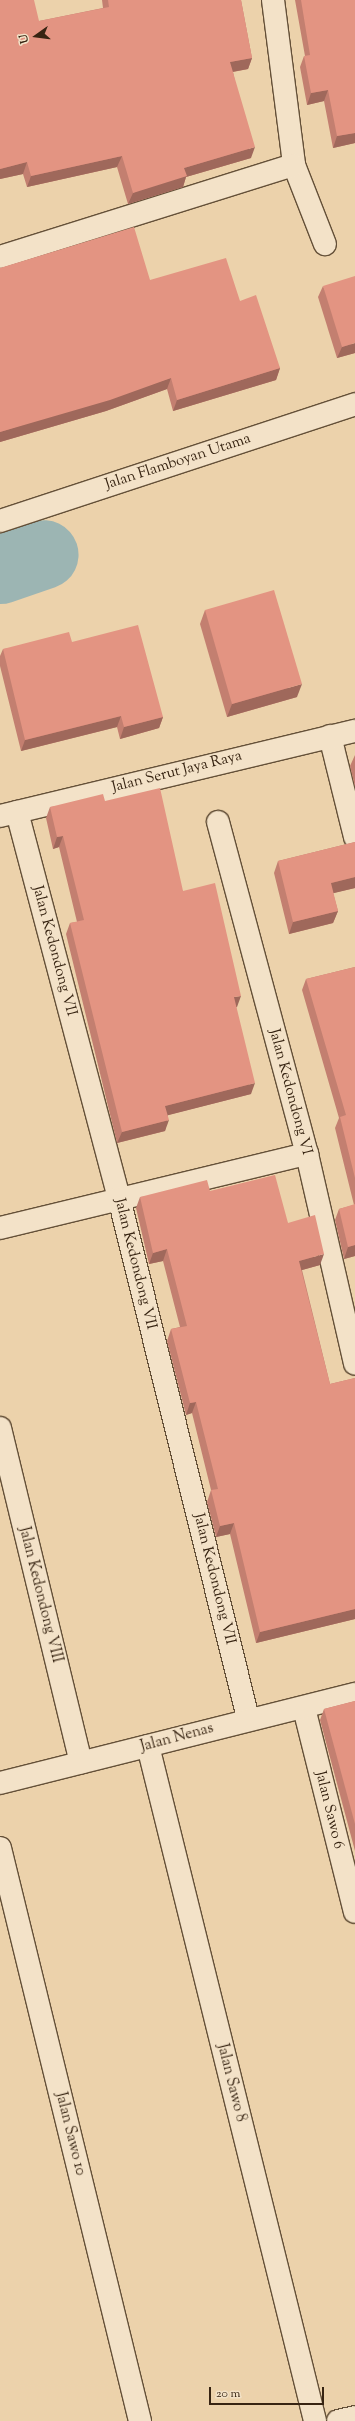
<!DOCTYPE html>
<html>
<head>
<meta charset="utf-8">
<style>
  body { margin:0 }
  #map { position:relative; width:355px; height:2421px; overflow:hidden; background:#ecd2ab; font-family:"Sorts Mill Goudy",serif }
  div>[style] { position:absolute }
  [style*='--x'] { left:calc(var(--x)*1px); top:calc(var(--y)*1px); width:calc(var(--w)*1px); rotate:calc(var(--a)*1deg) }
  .river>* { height:69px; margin:-34.5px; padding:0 34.5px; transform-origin:34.5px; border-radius:34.5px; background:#9cb5b3 }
  .roads { filter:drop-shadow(1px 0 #645038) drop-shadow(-1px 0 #645038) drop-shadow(0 1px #645038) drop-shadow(0 -1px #645038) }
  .minor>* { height:22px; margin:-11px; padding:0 11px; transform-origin:11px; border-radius:11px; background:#f3e2c8 }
  .wall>* { inset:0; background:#c37f70 }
  .shaded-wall>* { inset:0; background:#9f685b }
  .building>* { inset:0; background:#e39482 }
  span { translate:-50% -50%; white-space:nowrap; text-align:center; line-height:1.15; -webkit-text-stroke:3px #f3e2c8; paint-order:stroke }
  .street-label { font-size:15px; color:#372412 }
  .north { position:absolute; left:16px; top:16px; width:40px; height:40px; -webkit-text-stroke:3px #f3e2c8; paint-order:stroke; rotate:256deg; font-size:11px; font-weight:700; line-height:16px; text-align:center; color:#372412 }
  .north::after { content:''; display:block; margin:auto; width:14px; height:18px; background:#372412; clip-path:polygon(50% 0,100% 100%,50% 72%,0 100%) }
  .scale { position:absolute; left:209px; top:2387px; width:115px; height:18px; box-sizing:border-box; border:2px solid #372412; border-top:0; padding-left:5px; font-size:12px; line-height:14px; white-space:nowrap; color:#372412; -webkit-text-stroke:3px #f3e2c8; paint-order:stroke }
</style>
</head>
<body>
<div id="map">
  <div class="river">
    <div style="--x:0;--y:569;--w:46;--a:-18.8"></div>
  </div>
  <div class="roads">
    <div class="minor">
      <div style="--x:273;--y:0;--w:166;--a:82.7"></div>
      <div style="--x:294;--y:165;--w:85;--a:68.6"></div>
      <div style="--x:0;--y:257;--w:308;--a:-17.4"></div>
      <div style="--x:0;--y:521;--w:374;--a:-18.2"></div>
      <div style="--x:330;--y:736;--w:104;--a:76.1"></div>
      <div style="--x:17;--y:812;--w:399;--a:75.2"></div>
      <div style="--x:119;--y:1198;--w:536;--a:76.07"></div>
      <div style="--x:0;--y:816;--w:365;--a:-13.5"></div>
      <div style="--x:218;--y:822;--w:344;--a:75"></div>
      <div style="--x:307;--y:1154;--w:215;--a:77.1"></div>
      <div style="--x:0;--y:1228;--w:316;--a:-13.6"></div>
      <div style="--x:0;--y:1428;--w:344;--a:76.4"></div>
      <div style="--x:304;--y:1708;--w:210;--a:76"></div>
      <div style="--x:148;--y:1746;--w:695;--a:76.1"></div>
      <div style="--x:0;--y:1783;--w:366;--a:-14.1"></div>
      <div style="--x:0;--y:1848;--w:590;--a:76.27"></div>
      <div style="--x:338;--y:2421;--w:17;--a:-13"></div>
    </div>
  </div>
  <div class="wall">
    <div style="clip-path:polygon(0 0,39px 21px,103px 8px,102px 0,241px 0,252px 58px,248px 69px,233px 72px,251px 158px,186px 177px,183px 187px,128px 204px,117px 167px,27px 187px,23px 174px,0 179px)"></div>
    <div style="clip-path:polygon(295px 0,355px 0,355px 143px,333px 148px,324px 101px,307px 105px,300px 67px,304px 56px,305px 56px)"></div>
    <div style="clip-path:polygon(0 267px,0 268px,150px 280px,240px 301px,280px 368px,276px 380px,173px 411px,167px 389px,106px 411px,0 442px)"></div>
    <div style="clip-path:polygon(323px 286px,355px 353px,337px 358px,318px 297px)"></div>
    <div style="clip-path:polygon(205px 610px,297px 697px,227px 717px,200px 624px)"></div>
    <div style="clip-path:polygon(72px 642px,163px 717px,159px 728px,120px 739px,117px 727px,21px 751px,0 666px,0 656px,3px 649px)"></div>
    <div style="clip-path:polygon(355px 755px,355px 787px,350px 766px)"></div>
    <div style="clip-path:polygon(105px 801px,183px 891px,237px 1007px,236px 1007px,251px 1094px,168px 1115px,165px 1131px,117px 1143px,66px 934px,70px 923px,77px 922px,59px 847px,53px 849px,46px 818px,50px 807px)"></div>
    <div style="clip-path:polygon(355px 842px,355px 888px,333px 893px,338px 911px,333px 923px,289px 934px,274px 873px,278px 861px)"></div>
    <div style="clip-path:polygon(355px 967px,355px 1256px,344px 1259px,335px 1220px,339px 1209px,354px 1205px,335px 1128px,339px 1118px,302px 990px,306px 979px)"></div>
    <div style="clip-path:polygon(210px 1191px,288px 1223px,320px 1265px,302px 1270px,330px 1384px,355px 1378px,355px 1619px,256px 1643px,230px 1534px,216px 1537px,207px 1502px,211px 1490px,192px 1413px,186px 1415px,167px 1341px,171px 1329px,180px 1327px,163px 1261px,149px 1264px,136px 1208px,140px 1197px)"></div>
    <div style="clip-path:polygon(355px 1701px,355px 1851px,320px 1720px,324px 1709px)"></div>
  </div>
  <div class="shaded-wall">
    <div style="clip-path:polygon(252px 58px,248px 69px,226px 73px,230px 62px)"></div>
    <div style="clip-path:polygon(328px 90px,324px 101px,307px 105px,311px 93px)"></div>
    <div style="clip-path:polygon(355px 133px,355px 143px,333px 148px,337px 136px)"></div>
    <div style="clip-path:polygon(255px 147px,251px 158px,186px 177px,183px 187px,128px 204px,133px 193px,184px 168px)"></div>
    <div style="clip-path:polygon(122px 156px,117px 167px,27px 187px,31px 176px)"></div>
    <div style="clip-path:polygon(27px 162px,23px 174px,0 179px,0 169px)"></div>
    <div style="clip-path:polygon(355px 343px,355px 353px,337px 358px,342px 347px)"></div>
    <div style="clip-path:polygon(280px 368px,276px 380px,173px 411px,177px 400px)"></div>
    <div style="clip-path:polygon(171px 378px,167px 389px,106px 411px,0 442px,0 432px)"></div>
    <div style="clip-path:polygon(302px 684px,297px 697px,227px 717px,232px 704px)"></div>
    <div style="clip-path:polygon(121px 716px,117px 727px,21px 751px,25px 740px)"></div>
    <div style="clip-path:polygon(163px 717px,159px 728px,120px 739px,124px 727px)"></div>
    <div style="clip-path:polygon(63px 836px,59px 847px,53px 849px,57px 837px)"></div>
    <div style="clip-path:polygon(355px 877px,355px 888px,326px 895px,331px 883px)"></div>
    <div style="clip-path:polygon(338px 911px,333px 923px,289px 934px,293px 922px)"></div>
    <div style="clip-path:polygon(241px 996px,237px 1007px,230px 1009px,234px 997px)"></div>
    <div style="clip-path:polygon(255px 1083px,251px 1094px,161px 1117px,165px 1106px)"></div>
    <div style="clip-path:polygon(169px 1120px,165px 1131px,117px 1143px,122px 1132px)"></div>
    <div style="clip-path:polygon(355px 1245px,355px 1256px,344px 1259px,348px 1247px)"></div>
    <div style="clip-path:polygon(167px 1249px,163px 1261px,149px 1264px,153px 1253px)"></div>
    <div style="clip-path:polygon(324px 1254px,320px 1265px,295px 1272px,299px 1261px)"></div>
    <div style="clip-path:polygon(196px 1402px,192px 1413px,186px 1415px,190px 1403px)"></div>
    <div style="clip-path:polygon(234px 1523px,230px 1534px,216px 1537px,220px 1526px)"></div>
    <div style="clip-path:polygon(355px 1609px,355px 1619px,256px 1643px,260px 1632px)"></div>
  </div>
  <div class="building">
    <div style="clip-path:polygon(0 0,34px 0,39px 21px,109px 7px,108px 0,241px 0,252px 58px,230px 62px,255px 147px,184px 168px,187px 176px,133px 193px,122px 156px,31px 176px,27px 162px,0 169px)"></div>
    <div style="clip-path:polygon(301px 0,355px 0,355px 133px,337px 136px,328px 90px,311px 93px,304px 56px,310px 55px)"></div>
    <div style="clip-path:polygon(134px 227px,150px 280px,226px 258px,240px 301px,256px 295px,280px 368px,177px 400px,171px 378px,110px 400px,0 432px,0 267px,0 268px)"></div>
    <div style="clip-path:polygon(355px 276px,355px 343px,342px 347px,323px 286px)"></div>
    <div style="clip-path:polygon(274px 590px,302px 684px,232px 704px,205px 610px)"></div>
    <div style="clip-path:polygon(138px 625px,163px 717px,124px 727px,121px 716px,25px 740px,3px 649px,69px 632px,72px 642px)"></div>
    <div style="clip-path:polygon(160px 788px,183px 891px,215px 883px,241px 996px,234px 997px,255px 1083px,165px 1106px,169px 1120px,122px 1132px,70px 923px,84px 920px,63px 836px,57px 837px,50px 807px,103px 794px,105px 801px)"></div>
    <div style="clip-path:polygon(355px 842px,355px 877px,331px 883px,338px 911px,293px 922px,278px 861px)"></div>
    <div style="clip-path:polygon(355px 967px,355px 1178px,340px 1117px,346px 1115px,306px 979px)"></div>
    <div style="clip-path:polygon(275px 1175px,288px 1223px,315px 1215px,324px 1254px,299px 1261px,330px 1384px,355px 1378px,355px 1609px,260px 1632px,234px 1523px,220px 1526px,211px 1490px,218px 1489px,196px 1402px,190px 1403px,171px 1329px,187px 1326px,167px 1249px,153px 1253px,140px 1197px,207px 1180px,210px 1191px)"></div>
    <div style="clip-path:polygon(355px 1204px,355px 1245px,348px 1247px,339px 1209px)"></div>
    <div style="clip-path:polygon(355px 1701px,355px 1824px,324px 1709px)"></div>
  </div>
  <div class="street-label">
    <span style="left:178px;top:462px;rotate:-18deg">Jalan Flamboyan Utama</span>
    <span style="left:177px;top:772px;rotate:-14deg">Jalan Serut Jaya Raya</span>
    <span style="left:54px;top:951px;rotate:75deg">Jalan Kedondong VII</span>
    <span style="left:290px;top:1092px;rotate:75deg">Jalan Kedondong VI</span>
    <span style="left:135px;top:1264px;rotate:76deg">Jalan Kedondong VII</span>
    <span style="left:214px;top:1579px;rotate:76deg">Jalan Kedondong VII</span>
    <span style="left:40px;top:1595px;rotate:76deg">Jalan Kedondong VIII</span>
    <span style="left:177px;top:1738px;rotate:-15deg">Jalan Nenas</span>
    <span style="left:329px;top:1810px;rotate:76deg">Jalan Sawo 6</span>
    <span style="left:231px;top:2083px;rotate:76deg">Jalan Sawo 8</span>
    <span style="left:70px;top:2134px;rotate:76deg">Jalan Sawo 10</span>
  </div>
  <div class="north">U</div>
  <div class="scale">20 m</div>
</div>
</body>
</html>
